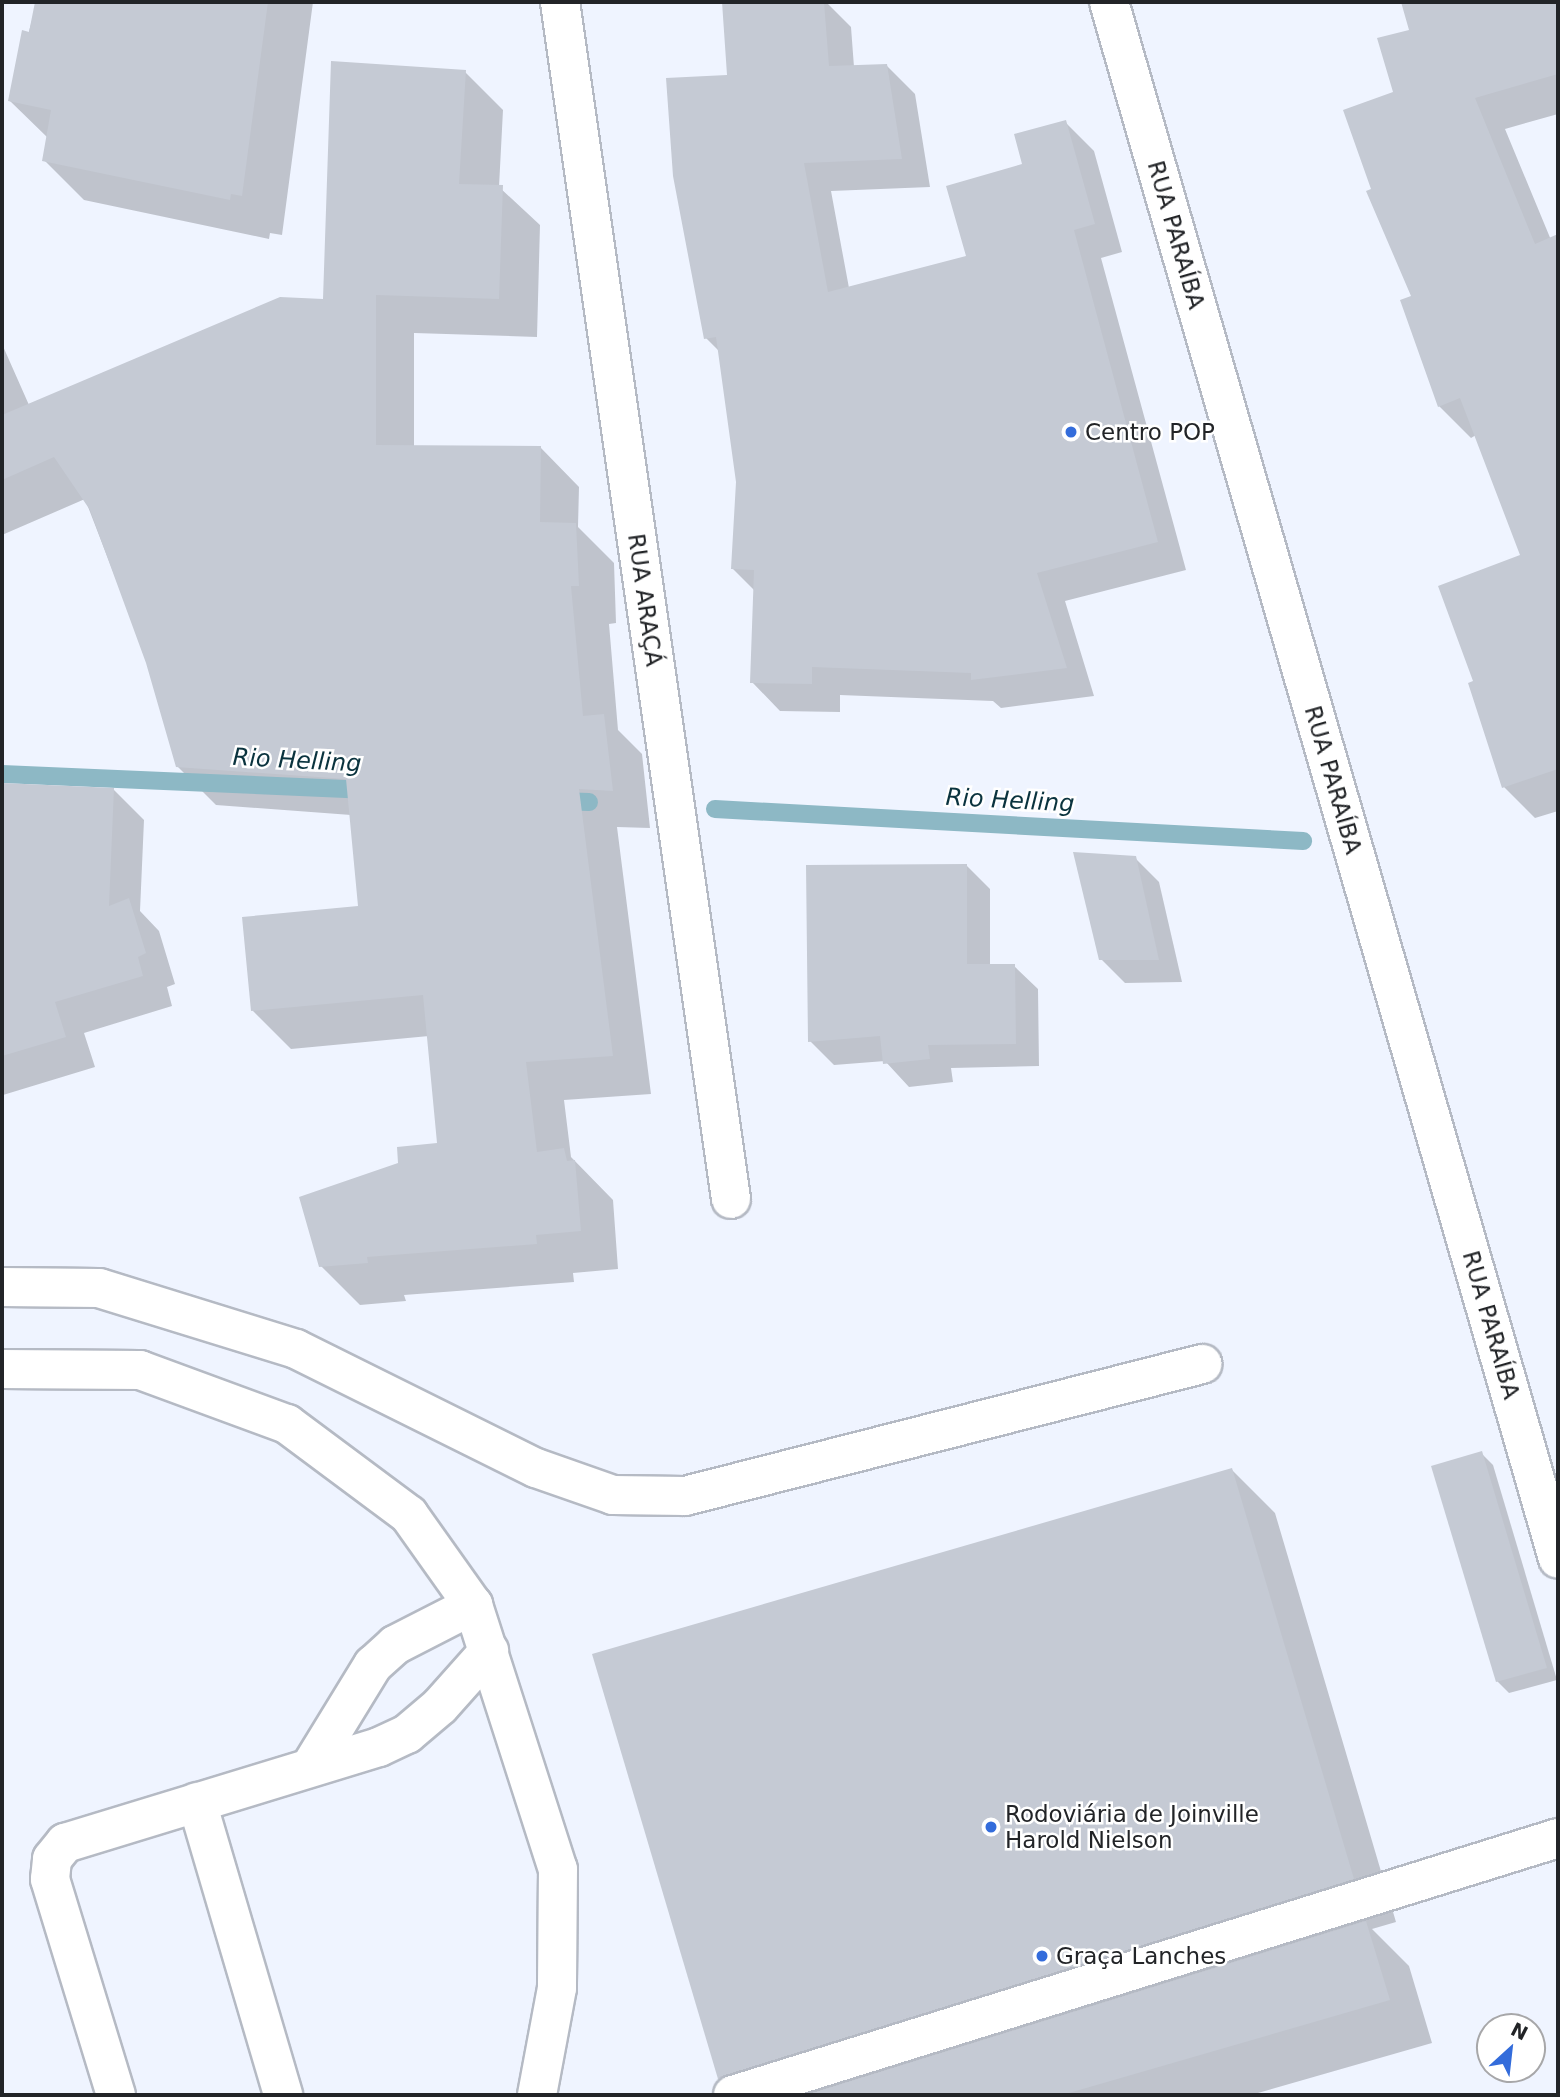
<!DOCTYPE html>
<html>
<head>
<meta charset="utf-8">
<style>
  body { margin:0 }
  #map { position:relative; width:1560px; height:2097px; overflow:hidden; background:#eff4ff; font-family:"DejaVu Sans",sans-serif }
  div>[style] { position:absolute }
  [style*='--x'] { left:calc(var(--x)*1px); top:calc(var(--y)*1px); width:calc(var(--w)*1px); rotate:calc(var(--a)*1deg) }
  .shadow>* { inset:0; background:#0003 }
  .stream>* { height:18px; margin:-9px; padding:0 9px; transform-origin:9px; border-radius:9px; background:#8db8c5 }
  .building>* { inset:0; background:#c5cad4 }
  .roads { filter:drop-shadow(2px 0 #b5bac4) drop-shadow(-2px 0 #b5bac4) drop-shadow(0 2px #b5bac4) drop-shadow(0 -2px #b5bac4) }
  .minor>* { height:38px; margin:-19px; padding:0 19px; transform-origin:19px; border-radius:19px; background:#fff }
  .dots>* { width:19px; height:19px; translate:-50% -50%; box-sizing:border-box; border:4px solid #fff; border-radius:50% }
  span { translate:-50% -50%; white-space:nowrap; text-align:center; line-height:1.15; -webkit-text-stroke:5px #fff; paint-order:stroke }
  .street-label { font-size:23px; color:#222427 }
  .poi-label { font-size:23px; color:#222427 }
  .left { translate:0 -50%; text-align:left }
  .water-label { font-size:24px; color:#0a333e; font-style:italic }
  .frame { position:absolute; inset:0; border:4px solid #222427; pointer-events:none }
  .north { position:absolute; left:1476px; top:2013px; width:70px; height:70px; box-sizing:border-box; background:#fff; border:2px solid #a7a7a9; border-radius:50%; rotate:27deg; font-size:19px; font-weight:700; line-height:28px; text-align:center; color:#222427 }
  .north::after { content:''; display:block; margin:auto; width:24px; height:32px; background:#336cdb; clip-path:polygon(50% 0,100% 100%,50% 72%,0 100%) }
</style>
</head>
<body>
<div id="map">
  <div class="shadow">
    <div style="clip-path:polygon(37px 2px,313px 2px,282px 235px,270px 233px,269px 239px,84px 200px,44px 160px,48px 138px,10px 101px)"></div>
    <div style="clip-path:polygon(826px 2px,851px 27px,854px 67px,886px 65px,915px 94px,930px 187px,831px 191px,849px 288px,968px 257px,1024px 165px,1065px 122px,1094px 151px,1122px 252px,1101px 258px,1186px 570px,1065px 601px,1094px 696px,1001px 708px,993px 701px,840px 695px,840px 712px,780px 711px,752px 682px,755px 591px,733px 569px,737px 482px,720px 352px,706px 338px,728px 77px,724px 4px)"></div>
    <div style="clip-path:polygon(1403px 2px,1558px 2px,1558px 114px,1505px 129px,1551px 240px,1558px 237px,1558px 811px,1535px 818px,1504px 787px,1475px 682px,1522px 556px,1476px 435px,1471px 438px,1439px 406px,1413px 297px,1373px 190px,1412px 31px)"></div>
    <div style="clip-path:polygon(465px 72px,503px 110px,499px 187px,540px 225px,537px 337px,414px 333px,414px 447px,541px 448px,579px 487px,578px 527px,614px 563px,616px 623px,609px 624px,618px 730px,642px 754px,650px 828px,617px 827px,651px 1094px,564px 1100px,571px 1157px,613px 1200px,618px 1269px,573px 1273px,574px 1282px,404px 1295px,406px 1301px,360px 1305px,321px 1266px,400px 1164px,439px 1145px,429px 1036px,291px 1049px,252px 1010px,360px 908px,351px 815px,216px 805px,177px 766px,148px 662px,85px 499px,2px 535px,2px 344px,29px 405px,325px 301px)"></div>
    <div style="clip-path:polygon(2px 785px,114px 790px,144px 820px,140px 911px,159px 931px,175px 984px,167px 987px,172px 1006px,84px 1033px,95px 1067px,3px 1095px)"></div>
    <div style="clip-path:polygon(1135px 858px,1159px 882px,1182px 982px,1125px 983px,1101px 959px)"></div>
    <div style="clip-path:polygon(966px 865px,990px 889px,990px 966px,1014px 966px,1038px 989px,1039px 1066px,951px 1068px,953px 1082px,909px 1087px,885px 1061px,834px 1065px,810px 1041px)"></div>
    <div style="clip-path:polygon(1481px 1453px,1493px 1465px,1557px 1680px,1509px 1693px,1497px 1681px)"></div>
    <div style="clip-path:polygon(1232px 1470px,1275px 1513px,1396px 1922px,1372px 1929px,1409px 1966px,1432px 2043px,1251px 2095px,737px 2095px,720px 2078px)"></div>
  </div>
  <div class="stream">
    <div style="--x:2;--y:774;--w:367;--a:2.5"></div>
    <div style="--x:558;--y:801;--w:31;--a:2"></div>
    <div style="--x:715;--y:809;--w:589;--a:3.12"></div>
  </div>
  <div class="building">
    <div style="clip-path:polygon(35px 2px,268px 2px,242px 196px,231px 194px,230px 200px,42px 161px,51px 110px,8px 101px,22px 30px,29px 32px)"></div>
    <div style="clip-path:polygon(722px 2px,824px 2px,829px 66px,887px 64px,902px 159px,804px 163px,828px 292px,966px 256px,946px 186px,1022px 164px,1014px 134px,1066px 120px,1095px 224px,1074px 230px,1158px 542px,1037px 573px,1067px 668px,971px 680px,971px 673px,812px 667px,812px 684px,750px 683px,754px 570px,731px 569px,736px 482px,716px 337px,704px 339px,673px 176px,666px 78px,727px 75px)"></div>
    <div style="clip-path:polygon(1401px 2px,1558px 2px,1558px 74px,1475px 98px,1535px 244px,1558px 234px,1558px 769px,1502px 788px,1468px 683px,1473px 681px,1438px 586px,1520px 555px,1460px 398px,1438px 407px,1400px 300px,1411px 296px,1366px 191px,1371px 189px,1343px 110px,1393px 92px,1377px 38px,1409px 30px)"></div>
    <div style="clip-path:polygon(331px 61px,466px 70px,459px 184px,503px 185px,499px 299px,376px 295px,376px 445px,541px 446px,540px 522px,576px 523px,579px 586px,571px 586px,583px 716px,604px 714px,613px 791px,579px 789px,613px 1056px,526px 1062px,537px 1152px,564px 1148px,567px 1161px,575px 1160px,581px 1231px,536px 1235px,537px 1244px,367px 1257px,368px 1263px,319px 1267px,299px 1197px,398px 1163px,397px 1147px,437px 1143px,423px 995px,251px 1011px,242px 917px,358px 906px,346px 779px,176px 767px,146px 663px,90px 510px,54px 457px,2px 480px,2px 415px,280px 297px,323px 299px)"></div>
    <div style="clip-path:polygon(2px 783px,114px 788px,109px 906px,129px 898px,146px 953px,138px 957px,143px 976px,55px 1002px,66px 1037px,2px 1056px)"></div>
    <div style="clip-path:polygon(1073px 852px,1136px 856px,1159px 960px,1099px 960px)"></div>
    <div style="clip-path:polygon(967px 864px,967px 964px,1015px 964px,1016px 1044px,928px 1045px,930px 1059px,883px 1064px,880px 1036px,808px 1042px,806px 865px)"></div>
    <div style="clip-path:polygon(1482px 1451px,1547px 1668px,1496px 1682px,1431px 1466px)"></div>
    <div style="clip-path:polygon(1232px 1468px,1354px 1879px,718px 2079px,592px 1654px)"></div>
    <div style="clip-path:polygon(1366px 1921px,1390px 2000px,1062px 2095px,806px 2095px)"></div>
  </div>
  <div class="roads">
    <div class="minor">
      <div style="--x:560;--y:2;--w:1209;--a:81.87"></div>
      <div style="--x:1109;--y:2;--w:1620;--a:73.91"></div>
      <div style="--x:2;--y:1287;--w:97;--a:0.6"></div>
      <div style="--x:99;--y:1288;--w:206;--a:17.2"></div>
      <div style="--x:296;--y:1349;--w:268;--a:26.4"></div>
      <div style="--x:536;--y:1468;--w:82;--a:19.3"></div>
      <div style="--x:613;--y:1495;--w:72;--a:0.8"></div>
      <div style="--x:685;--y:1496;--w:534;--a:-14.32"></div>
      <div style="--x:2;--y:1369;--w:138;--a:0.4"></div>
      <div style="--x:140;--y:1370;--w:157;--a:20.2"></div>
      <div style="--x:287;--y:1424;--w:152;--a:36.7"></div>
      <div style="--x:409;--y:1515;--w:110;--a:54.6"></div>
      <div style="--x:473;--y:1605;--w:277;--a:72.2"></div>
      <div style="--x:558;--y:1869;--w:119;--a:90.5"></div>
      <div style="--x:557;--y:1988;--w:109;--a:100.6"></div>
      <div style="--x:311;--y:1766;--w:119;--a:-58.5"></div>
      <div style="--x:373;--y:1665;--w:30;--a:-42"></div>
      <div style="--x:395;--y:1645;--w:88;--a:-27.1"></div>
      <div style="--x:197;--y:1802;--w:305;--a:73.6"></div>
      <div style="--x:116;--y:2095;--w:226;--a:-107"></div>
      <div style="--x:50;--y:1879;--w:20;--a:-84"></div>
      <div style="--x:52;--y:1859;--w:21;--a:-51"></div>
      <div style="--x:65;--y:1843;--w:328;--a:-17"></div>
      <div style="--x:379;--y:1747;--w:31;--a:-25"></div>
      <div style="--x:407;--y:1734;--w:43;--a:-40.3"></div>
      <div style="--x:440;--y:1706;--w:74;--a:-48.3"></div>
      <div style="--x:733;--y:2095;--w:864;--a:-17.3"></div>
    </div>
  </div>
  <div class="dots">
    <div style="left:1071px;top:432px;background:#336cdb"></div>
    <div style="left:991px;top:1827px;background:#336cdb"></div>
    <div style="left:1042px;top:1956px;background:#336cdb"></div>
  </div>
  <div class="street-label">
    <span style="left:1176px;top:235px;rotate:74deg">RUA PARAÍBA</span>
    <span style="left:645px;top:600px;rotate:82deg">RUA ARAÇÁ</span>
    <span style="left:1333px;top:780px;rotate:74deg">RUA PARAÍBA</span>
    <span style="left:1491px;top:1325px;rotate:74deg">RUA PARAÍBA</span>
  </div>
  <div class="poi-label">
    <span class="left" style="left:1085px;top:432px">Centro POP</span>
    <span class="left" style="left:1005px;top:1827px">Rodoviária de Joinville<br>Harold Nielson</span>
    <span class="left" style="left:1056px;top:1956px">Graça Lanches</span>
  </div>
  <div class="water-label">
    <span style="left:297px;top:761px;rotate:3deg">Rio Helling</span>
    <span style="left:1010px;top:801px;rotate:3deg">Rio Helling</span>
  </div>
  <div class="frame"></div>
  <div class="north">N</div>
</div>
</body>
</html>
